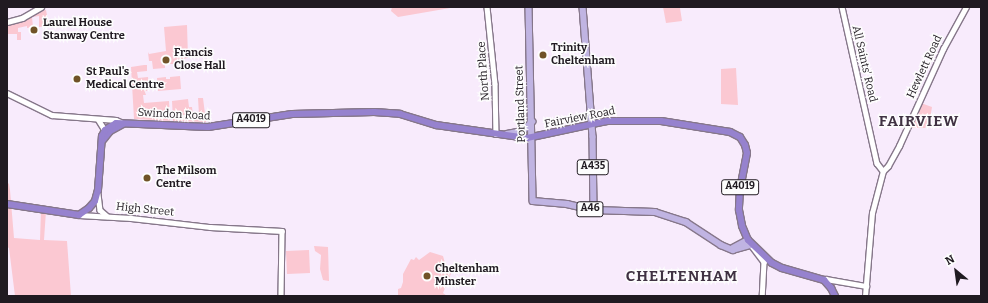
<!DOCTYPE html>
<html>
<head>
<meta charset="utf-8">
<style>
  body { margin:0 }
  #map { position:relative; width:988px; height:303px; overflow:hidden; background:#f8ebfc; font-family:Bitter,serif }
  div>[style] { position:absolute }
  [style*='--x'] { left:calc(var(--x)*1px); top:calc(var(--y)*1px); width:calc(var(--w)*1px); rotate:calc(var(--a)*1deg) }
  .green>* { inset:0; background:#fbc8d2 }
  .roads { filter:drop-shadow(1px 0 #86778a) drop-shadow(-1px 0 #86778a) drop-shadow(0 1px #86778a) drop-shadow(0 -1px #86778a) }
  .minor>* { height:4.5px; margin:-2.25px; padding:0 2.25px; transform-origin:2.25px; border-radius:2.25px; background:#fff }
  .major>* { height:5.5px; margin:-2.75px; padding:0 2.75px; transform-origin:2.75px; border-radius:2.75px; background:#c0b4e2 }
  .highway>* { height:6px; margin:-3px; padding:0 3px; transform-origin:3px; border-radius:3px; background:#9682ce }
  .dots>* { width:11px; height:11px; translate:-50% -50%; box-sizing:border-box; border:2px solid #fdfdfd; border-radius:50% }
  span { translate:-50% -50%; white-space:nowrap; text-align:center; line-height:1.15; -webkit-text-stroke:3px #fdfdfd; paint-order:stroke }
  .shield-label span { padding:1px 3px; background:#fdfdfd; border:1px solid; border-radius:3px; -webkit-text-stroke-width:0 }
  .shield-label { font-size:10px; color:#201a21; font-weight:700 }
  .poi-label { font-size:11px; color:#201a21; font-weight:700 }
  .left { translate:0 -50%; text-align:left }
  .street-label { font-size:11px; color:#201a21 }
  .district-label { font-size:15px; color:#403243; font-weight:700; letter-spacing:1px }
  .frame { position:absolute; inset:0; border:8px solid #201a21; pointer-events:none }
  .north { position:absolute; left:936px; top:251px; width:40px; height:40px; -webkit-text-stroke:3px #fdfdfd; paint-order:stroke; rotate:331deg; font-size:11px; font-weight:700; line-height:16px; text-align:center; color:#201a21 }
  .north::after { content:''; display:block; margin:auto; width:14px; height:18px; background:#201a21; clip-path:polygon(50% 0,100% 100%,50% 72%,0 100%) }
</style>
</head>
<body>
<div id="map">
  <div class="green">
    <div style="clip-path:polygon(392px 7px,456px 7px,398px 17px,391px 11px)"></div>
    <div style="clip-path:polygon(663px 7px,684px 7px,680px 8px,682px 21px,666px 23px)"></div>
    <div style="clip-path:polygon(46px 10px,49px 26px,39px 27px,39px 16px,32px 17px,33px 27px,27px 28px,27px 26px,18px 28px,18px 32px,21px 32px,21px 40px,17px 40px,17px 34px,7px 34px,7px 26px,24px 21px,37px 12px)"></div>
    <div style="clip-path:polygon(187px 25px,188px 58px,182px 59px,183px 64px,165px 64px,165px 68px,153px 69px,152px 61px,149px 61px,148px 52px,149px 54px,166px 51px,164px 27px)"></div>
    <div style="clip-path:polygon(144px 65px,147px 65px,147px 71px,137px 72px,138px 78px,148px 77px,149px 89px,145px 92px,146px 95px,143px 95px,144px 103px,169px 101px,170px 121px,134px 119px,131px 67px)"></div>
    <div style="clip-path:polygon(736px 68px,738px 105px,721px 104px,721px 69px)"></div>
    <div style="clip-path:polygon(180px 76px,181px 89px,158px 91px,157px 78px,166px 77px,166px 79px,170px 79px,170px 77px)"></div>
    <div style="clip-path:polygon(198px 98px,203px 98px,206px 122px,173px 121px,172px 101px,188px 99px,189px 107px,192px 107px,193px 115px,199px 115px)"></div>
    <div style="clip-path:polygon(918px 102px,932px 107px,929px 125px,925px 128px,910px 128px,908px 125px)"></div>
    <div style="clip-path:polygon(7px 182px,9px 184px,10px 190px,14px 238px,40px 240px,41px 210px,46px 211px,44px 240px,67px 241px,71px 296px,15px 296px,9px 248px,7px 247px)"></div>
    <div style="clip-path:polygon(314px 246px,328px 247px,329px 281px,323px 280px,320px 269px,321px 255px,315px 251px)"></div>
    <div style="clip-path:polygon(309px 250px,310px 273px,287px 274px,286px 251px)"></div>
    <div style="clip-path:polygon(430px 252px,443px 256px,445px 263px,452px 271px,443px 293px,447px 296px,398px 296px,398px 289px,401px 288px,403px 282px,403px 274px,411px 259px,414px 260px,416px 257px,419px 260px)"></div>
  </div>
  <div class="roads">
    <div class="minor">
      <div style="--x:487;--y:7;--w:77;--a:84.1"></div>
      <div style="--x:495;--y:84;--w:50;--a:88.9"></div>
      <div style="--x:842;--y:7;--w:160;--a:77.4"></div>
      <div style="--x:877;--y:163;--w:10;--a:53"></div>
      <div style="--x:7;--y:22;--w:16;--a:-15"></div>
      <div style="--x:22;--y:18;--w:22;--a:-30"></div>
      <div style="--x:7;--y:93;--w:50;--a:26.1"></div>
      <div style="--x:52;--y:115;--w:64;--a:4.5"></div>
      <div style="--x:116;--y:120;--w:5;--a:22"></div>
      <div style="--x:98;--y:119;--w:13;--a:58"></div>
      <div style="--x:98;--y:194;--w:16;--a:83"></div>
      <div style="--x:100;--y:210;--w:9;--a:41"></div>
      <div style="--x:79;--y:215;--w:52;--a:3.3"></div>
      <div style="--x:131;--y:218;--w:80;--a:6.5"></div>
      <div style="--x:210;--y:227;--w:72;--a:3.2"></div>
      <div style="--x:282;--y:231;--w:65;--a:90.9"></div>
      <div style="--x:752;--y:246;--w:20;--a:53"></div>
      <div style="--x:764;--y:262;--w:34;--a:93"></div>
      <div style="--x:824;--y:280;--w:2;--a:-27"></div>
      <div style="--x:826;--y:279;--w:41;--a:9.9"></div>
      <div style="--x:865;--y:296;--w:83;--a:-85.2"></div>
      <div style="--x:872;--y:213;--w:43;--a:-75.3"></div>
      <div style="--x:883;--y:171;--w:7;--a:-45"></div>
      <div style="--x:888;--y:166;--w:23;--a:-61"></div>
      <div style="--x:899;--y:146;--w:107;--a:-65.6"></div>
      <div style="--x:943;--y:49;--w:48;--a:-61.3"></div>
    </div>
    <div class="major">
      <div style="--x:529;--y:7;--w:194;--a:88.8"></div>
      <div style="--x:533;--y:201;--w:34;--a:5"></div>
      <div style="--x:567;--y:204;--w:28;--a:13"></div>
      <div style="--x:594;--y:210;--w:61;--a:1.9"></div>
      <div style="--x:655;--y:212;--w:33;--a:18"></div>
      <div style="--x:686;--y:222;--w:42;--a:33.3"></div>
      <div style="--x:721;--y:245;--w:13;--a:23"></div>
      <div style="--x:733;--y:250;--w:19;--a:-16"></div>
      <div style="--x:583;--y:7;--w:130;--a:85.6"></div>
      <div style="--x:593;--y:137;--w:73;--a:89.2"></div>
      <div style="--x:507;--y:134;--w:16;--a:-11"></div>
      <div style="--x:523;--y:131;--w:13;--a:-45"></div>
      <div style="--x:733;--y:248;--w:17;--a:-28"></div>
    </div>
    <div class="highway">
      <div style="--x:103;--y:140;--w:11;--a:-52"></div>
      <div style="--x:110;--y:131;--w:15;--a:-28"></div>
      <div style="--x:7;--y:204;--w:73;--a:8.7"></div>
      <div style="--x:79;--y:215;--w:12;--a:-35"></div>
      <div style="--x:89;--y:208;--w:9;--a:-49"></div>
      <div style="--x:95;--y:201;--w:11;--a:-75"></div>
      <div style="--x:98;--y:190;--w:54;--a:-85.8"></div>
      <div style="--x:102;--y:136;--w:7;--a:-63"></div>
      <div style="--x:105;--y:130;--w:13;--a:-32"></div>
      <div style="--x:116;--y:123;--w:92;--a:2.5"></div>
      <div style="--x:208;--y:127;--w:85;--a:-8.8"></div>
      <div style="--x:292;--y:114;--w:82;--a:-1.4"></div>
      <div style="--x:374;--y:112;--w:26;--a:4"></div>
      <div style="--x:400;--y:114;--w:38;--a:17"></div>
      <div style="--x:436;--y:125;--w:92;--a:8.1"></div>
      <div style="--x:527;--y:138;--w:82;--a:-12"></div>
      <div style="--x:607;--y:121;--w:54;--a:0"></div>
      <div style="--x:661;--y:121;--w:70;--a:9.1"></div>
      <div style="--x:730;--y:132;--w:11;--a:27"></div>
      <div style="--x:740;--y:137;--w:9;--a:58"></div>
      <div style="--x:745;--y:145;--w:8;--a:76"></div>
      <div style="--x:747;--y:153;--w:36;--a:101"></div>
      <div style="--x:740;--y:188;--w:22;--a:93"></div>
      <div style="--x:739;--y:210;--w:16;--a:79"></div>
      <div style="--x:742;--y:226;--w:15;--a:67"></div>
      <div style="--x:748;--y:240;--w:33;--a:44"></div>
      <div style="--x:772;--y:263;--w:11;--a:27"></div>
      <div style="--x:782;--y:268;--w:44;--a:15.9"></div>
      <div style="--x:824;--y:280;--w:11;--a:49"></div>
      <div style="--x:831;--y:288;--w:9;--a:63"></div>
    </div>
  </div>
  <div class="dots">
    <div style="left:34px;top:30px;background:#705327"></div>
    <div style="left:543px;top:55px;background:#705327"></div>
    <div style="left:166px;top:60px;background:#705327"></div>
    <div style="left:77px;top:79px;background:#705327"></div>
    <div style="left:147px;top:178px;background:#705327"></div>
    <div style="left:427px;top:276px;background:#705327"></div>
  </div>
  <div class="shield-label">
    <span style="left:251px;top:120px">A4019</span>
    <span style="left:593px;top:167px">A435</span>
    <span style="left:740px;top:187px">A4019</span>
    <span style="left:590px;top:209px">A46</span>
  </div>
  <div class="poi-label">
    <span class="left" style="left:43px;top:30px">Laurel House<br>Stanway Centre</span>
    <span class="left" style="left:551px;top:55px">Trinity<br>Cheltenham</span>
    <span class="left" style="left:174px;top:60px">Francis<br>Close Hall</span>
    <span class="left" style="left:86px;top:79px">St Paul's<br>Medical Centre</span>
    <span class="left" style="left:156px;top:178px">The Milsom<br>Centre</span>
    <span class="left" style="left:435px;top:276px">Cheltenham<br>Minster</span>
  </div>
  <div class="street-label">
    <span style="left:864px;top:64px;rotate:77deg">All Saints' Road</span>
    <span style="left:925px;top:67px;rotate:-65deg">Hewlett Road</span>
    <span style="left:484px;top:71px;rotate:-94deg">North Place</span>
    <span style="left:521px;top:104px;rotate:-92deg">Portland Street</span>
    <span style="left:174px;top:115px;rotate:3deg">Swindon Road</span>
    <span style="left:580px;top:118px;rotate:-11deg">Fairview Road</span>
    <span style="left:145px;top:210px;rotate:6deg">High Street</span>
  </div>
  <div class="district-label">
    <span style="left:919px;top:122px">FAIRVIEW</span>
    <span style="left:682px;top:277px">CHELTENHAM</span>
  </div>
  <div class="frame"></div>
  <div class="north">N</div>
</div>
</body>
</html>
